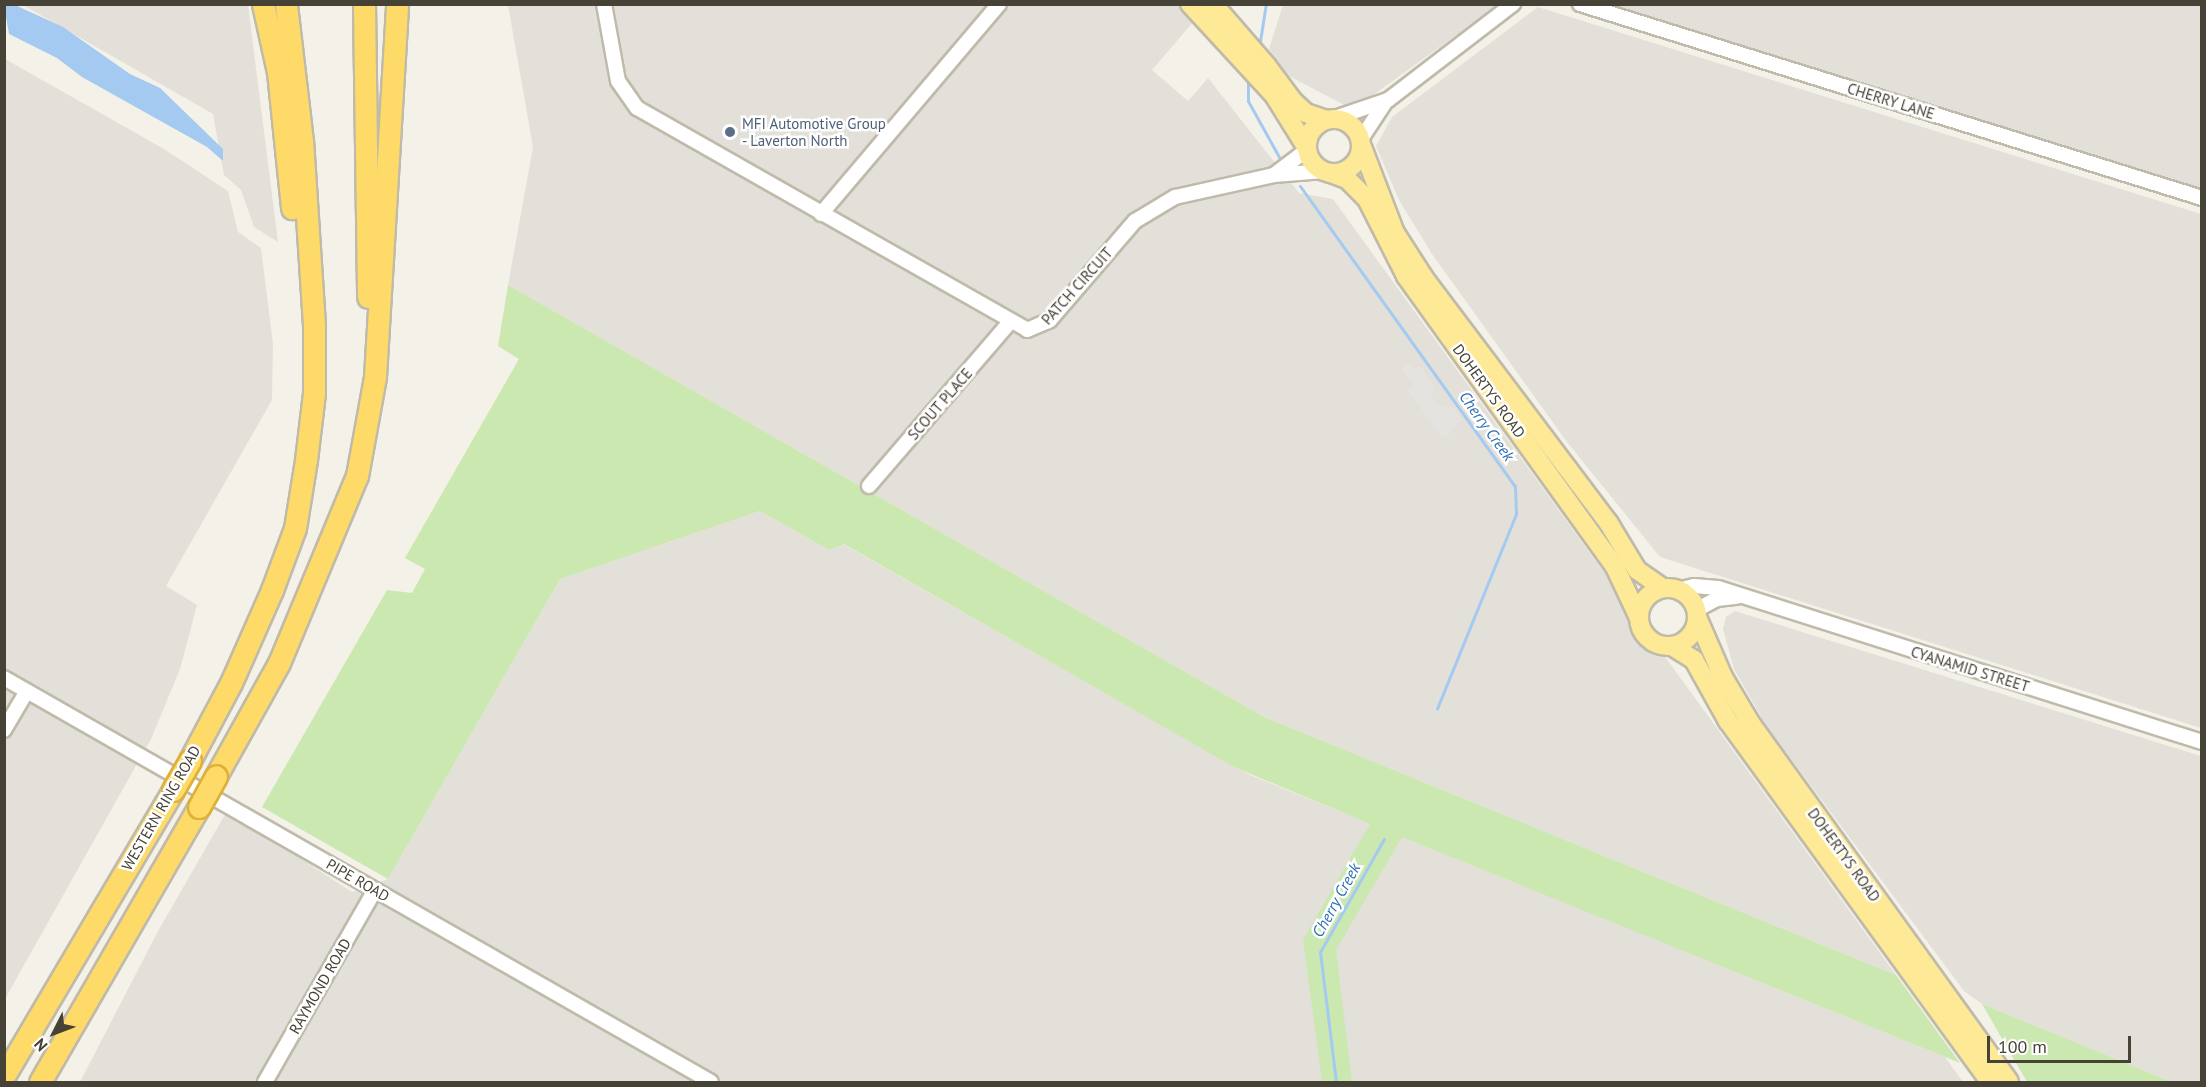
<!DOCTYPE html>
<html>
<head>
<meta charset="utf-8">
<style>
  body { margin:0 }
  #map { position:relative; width:2206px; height:1087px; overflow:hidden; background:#f4f1e8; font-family:"PT Sans",sans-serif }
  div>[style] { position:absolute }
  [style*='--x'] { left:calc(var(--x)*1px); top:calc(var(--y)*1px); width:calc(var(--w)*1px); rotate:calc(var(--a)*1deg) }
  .industrial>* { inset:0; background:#e3e0d9 }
  .green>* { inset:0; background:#cae8b0 }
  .parking>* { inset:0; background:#e5e3e0 }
  .water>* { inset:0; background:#a4caf1 }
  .stream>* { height:3px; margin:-1.5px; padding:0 1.5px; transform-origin:1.5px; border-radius:1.5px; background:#a4caf1 }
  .roads { filter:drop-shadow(2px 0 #bfbaaa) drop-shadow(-2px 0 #bfbaaa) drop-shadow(0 2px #bfbaaa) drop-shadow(0 -2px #bfbaaa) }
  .minor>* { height:14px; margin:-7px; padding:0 7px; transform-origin:7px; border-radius:7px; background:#fff }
  .major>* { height:18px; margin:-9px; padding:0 9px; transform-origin:9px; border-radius:9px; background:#feea96 }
  .major>.ring { margin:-9px; padding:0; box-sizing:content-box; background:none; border:18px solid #feea96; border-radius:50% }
  .highway>* { height:21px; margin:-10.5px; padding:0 10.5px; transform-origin:10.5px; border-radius:10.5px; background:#feda68 }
  .bridges { filter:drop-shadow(2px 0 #deb037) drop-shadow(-2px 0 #deb037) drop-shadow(0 2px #deb037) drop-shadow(0 -2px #deb037) }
  .highway-bridge>* { height:21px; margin:-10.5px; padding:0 10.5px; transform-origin:10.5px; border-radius:10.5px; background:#feda68 }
  .dots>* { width:16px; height:16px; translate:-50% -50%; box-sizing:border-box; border:3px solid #fff; border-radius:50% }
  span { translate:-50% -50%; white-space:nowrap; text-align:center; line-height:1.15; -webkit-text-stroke:5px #fff; paint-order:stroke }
  .street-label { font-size:15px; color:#474236 }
  .service-label { font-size:15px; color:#4e5e75 }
  .left { translate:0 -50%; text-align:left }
  .water-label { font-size:16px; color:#2e6fb4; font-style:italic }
  .frame { position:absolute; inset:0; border:6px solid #474236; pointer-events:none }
  .north { position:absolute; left:24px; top:1003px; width:60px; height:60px; -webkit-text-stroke:4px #fff; paint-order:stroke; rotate:228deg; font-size:16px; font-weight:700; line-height:24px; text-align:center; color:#474236 }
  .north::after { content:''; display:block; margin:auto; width:21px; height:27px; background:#474236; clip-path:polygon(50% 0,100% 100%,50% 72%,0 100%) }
  .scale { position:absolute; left:1987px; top:1036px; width:144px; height:27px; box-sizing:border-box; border:3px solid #474236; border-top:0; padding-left:8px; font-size:18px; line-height:21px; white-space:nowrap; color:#474236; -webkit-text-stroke:4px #fff; paint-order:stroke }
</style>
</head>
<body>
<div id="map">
  <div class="industrial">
    <div style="clip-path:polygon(23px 5px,248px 5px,278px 242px,254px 227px,241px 190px,224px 175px,213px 114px)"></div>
    <div style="clip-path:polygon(508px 5px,1179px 5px,1194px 21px,1152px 70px,1188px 101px,1208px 78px,1299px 193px,1333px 199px,1896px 975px,1264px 717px,508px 285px,533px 147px)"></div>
    <div style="clip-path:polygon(1283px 5px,1498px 5px,1362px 103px,1348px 107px,1289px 76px,1269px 49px)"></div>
    <div style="clip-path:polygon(1611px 5px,2201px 5px,2201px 189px)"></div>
    <div style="clip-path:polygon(1538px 7px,2201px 214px,2201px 728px,1660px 557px,1567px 442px,1432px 254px,1399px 200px,1376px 146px,1392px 117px)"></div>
    <div style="clip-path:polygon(5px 59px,164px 149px,228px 191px,238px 232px,261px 248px,273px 344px,272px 400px,166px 586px,197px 605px,180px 669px,151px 739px,5px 999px)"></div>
    <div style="clip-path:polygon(760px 511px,829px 550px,843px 544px,1248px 774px,1945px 1057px,1963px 1082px,80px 1082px,157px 933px,227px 811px,352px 892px,388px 879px,560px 579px)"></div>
    <div style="clip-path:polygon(1735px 611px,2201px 756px,2201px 1082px,2172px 1082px,1982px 1004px,1964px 991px,1765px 724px,1734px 669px,1723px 629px,1726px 617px)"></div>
  </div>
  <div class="green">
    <div style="clip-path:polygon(508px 285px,1264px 717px,1896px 975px,1960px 1063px,1402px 837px,1336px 950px,1352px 1082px,1322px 1082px,1303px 940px,1370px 824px,1234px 767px,844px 544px,829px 550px,760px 511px,560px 579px,388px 879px,262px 807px,387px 590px,412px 593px,425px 569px,405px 558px,519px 359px,498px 346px)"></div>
    <div style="clip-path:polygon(1982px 1004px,2172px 1082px,2027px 1082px)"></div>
  </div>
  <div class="parking">
    <div style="clip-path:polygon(1409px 364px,1413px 370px,1419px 365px,1436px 389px,1430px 394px,1439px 406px,1452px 406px,1462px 419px,1447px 437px,1440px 435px,1407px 389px,1413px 385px,1402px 369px)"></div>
  </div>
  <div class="water">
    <div style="clip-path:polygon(4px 5px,15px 5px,63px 27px,130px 74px,160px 88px,223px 149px,223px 161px,207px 147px,82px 77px,57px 58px,9px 34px)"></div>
  </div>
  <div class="stream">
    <div style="--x:1260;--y:41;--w:37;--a:-81"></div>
    <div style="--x:1248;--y:81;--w:20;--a:90"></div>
    <div style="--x:1248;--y:101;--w:64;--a:61"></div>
    <div style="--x:1300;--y:186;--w:369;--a:54.4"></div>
    <div style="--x:1515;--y:486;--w:28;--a:88"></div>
    <div style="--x:1516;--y:514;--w:210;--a:112.1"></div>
    <div style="--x:1336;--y:1082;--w:131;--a:-97"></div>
    <div style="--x:1320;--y:952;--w:130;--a:-60.5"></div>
  </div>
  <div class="roads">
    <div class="minor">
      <div style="--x:604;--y:4;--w:78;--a:79.7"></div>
      <div style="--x:618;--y:81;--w:33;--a:55"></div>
      <div style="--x:637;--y:108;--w:449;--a:29.6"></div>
      <div style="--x:1027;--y:330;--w:25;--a:-23"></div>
      <div style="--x:1050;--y:320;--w:130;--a:-49.4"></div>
      <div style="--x:1135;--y:221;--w:47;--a:-31"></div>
      <div style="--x:1175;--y:197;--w:101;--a:-12.5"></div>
      <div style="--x:1274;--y:175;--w:50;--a:-4.6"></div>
      <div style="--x:1580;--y:4;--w:652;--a:17.32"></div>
      <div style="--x:1335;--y:118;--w:56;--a:-18.8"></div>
      <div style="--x:1388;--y:100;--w:158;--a:-37.5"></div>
      <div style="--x:1361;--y:139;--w:45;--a:-56.7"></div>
      <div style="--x:1275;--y:174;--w:40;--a:-37"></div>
      <div style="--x:821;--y:214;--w:275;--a:-49.7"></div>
      <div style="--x:869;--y:486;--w:216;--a:-49.3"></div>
      <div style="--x:1678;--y:590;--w:16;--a:-14"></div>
      <div style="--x:1694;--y:586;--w:24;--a:5"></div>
      <div style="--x:1718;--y:588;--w:508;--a:17.65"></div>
      <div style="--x:1696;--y:610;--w:24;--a:-28"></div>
      <div style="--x:1717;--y:599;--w:20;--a:-6"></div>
      <div style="--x:4;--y:678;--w:814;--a:29.74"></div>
      <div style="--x:4;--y:730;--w:45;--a:-59.5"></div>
      <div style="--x:265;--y:1082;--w:221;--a:-60.2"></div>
    </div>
    <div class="major">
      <div style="--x:1190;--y:4;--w:124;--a:47.3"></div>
      <div style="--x:1274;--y:95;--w:62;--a:58.1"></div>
      <div style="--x:1213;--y:4;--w:82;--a:48.9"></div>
      <div style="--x:1267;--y:66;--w:44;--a:53.4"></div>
      <div style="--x:1293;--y:101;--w:18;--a:43"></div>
      <div style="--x:1306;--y:113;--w:21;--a:19"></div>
      <div class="ring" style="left:1307px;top:119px;width:36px;height:36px"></div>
      <div style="--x:1362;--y:147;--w:92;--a:69"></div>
      <div style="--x:1395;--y:233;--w:54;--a:57.2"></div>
      <div style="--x:1424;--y:278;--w:306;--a:53"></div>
      <div style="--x:1608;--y:522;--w:56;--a:58.9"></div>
      <div style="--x:1637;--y:570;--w:32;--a:35"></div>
      <div style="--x:1331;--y:173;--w:17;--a:21"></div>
      <div style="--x:1347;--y:179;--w:28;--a:45"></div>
      <div style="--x:1367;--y:199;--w:86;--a:63.1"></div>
      <div style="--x:1406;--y:276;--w:358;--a:54.3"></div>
      <div style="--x:1615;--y:567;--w:56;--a:64.8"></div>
      <div class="ring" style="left:1639px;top:588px;width:40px;height:40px"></div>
      <div style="--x:1697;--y:617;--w:65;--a:66.6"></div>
      <div style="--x:1723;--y:677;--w:55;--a:59.2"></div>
      <div style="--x:1751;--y:724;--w:441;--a:54.2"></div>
      <div style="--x:1672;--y:646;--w:26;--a:32"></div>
      <div style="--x:1694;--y:660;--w:70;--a:60.9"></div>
      <div style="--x:1728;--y:721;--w:446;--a:54"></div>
    </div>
    <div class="highway">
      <div style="--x:263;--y:4;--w:70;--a:77.6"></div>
      <div style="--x:278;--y:72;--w:137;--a:84.1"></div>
      <div style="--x:364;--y:4;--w:293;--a:89.2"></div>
      <div style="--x:190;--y:760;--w:87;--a:-62"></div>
      <div style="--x:231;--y:683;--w:102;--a:-66.2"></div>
      <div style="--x:272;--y:590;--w:66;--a:-69.6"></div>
      <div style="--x:295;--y:528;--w:69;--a:-80.8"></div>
      <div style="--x:306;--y:460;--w:67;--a:-83.2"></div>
      <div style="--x:314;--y:393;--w:68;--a:-90"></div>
      <div style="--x:314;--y:325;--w:184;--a:-93.7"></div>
      <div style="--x:302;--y:141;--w:138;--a:-96.7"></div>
      <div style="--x:216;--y:776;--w:129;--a:-60.9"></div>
      <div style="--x:279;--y:663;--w:203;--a:-67.4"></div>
      <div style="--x:357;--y:476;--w:101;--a:-79.7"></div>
      <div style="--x:375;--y:377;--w:374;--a:-86.6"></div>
      <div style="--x:4;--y:1076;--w:332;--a:-59.4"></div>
      <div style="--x:40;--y:1082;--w:318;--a:-60"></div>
    </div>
  </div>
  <div class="bridges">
    <div class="highway-bridge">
      <div style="--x:173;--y:790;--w:34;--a:-60"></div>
      <div style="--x:199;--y:807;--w:35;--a:-61"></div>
    </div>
  </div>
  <div class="dots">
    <div style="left:730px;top:132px;background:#5c6f8a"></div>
  </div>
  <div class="street-label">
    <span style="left:1891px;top:101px;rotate:17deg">CHERRY LANE</span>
    <span style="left:1077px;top:286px;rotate:-48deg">PATCH CIRCUIT</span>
    <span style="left:1489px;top:391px;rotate:54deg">DOHERTYS ROAD</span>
    <span style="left:940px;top:404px;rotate:-49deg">SCOUT PLACE</span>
    <span style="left:1970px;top:669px;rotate:17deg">CYANAMID STREET</span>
    <span style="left:161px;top:808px;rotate:-60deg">WESTERN RING ROAD</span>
    <span style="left:1844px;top:855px;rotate:54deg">DOHERTYS ROAD</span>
    <span style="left:358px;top:880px;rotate:30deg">PIPE ROAD</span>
    <span style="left:320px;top:986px;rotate:-60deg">RAYMOND ROAD</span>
  </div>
  <div class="service-label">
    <span class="left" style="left:742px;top:132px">MFI Automotive Group<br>- Laverton North</span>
  </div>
  <div class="water-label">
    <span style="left:1487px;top:426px;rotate:54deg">Cherry Creek</span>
    <span style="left:1336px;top:900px;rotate:-61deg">Cherry Creek</span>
  </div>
  <div class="frame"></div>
  <div class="north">N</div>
  <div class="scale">100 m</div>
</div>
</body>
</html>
